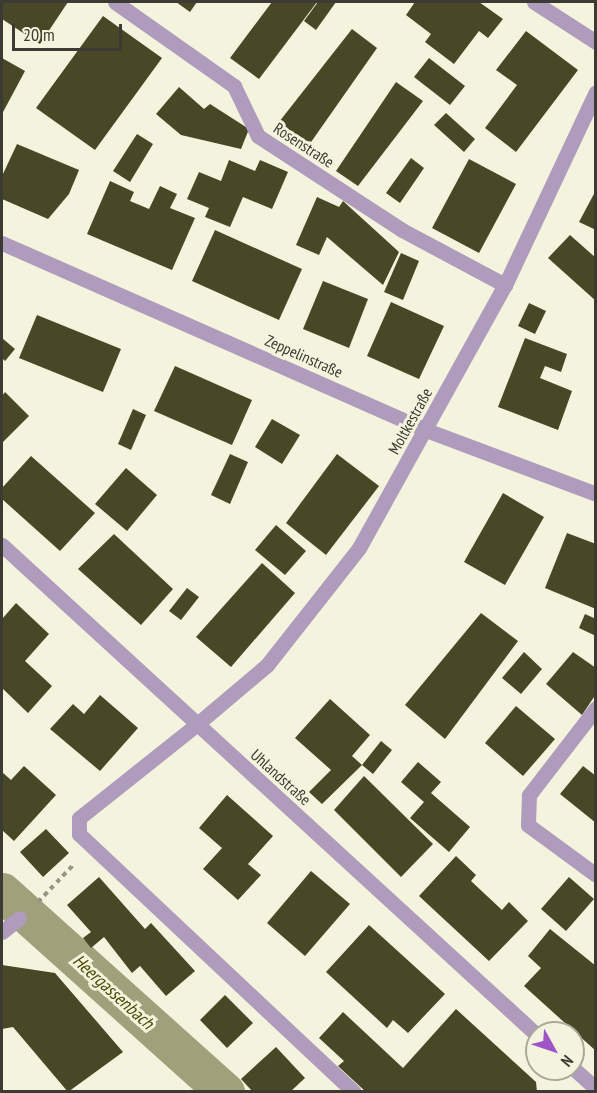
<!DOCTYPE html>
<html>
<head>
<meta charset="utf-8">
<style>
  body { margin:0 }
  #map { position:relative; width:597px; height:1093px; overflow:hidden; background:#f4f4de; font-family:"PT Sans Narrow",sans-serif }
  div>[style] { position:absolute }
  [style*='--x'] { left:calc(var(--x)*1px); top:calc(var(--y)*1px); width:calc(var(--w)*1px); rotate:calc(var(--a)*1deg) }
  .canal>* { height:39px; margin:-19.5px; padding:0 19.5px; transform-origin:19.5px; border-radius:19.5px; background:#a0a07b }
  .building>* { inset:0; background:#484826 }
  .path>* { height:4px; margin-top:-2px; transform-origin:0; background:repeating-linear-gradient(90deg,#969687 0 4.5px,transparent 0 9px) }
  .service>* { height:15px; margin:-7.5px; padding:0 7.5px; transform-origin:7.5px; border-radius:7.5px; background:#af9bbb }
  .minor>* { height:15px; margin:-7.5px; padding:0 7.5px; transform-origin:7.5px; border-radius:7.5px; background:#af9bbb }
  span { translate:-50% -50%; white-space:nowrap; text-align:center; line-height:1.15; -webkit-text-stroke:6px #f4f4de; paint-order:stroke }
  .street-label { font-size:16px; color:#3b3b33 }
  .water-label { font-size:18px; color:#4c4a06; font-style:italic }
  .frame { position:absolute; inset:0; border:3px solid #3b3b33; pointer-events:none }
  .north { position:absolute; left:525px; top:1021px; width:60px; height:60px; box-sizing:border-box; background:#f4f4de; border:2px solid #aaaa9a; border-radius:50%; rotate:130deg; font-size:16px; font-weight:700; line-height:24px; text-align:center; color:#3b3b33 }
  .north::after { content:''; display:block; margin:auto; width:21px; height:27px; background:#9f54c7; clip-path:polygon(50% 0,100% 100%,50% 72%,0 100%) }
  .scale { position:absolute; left:12px; top:24px; width:110px; height:27px; box-sizing:border-box; border:3px solid #3b3b33; border-top:0; padding-left:8px; font-size:18px; line-height:21px; white-space:nowrap; color:#3b3b33; -webkit-text-stroke:4px #f4f4de; paint-order:stroke }
</style>
</head>
<body>
<div id="map">
  <div class="canal">
    <div style="--x:2;--y:892;--w:300;--a:41.9"></div>
  </div>
  <div class="building">
    <div style="clip-path:polygon(2px 2px,68px 2px,40px 44px,2px 19px)"></div>
    <div style="clip-path:polygon(176px 2px,197px 2px,190px 12px)"></div>
    <div style="clip-path:polygon(272px 2px,317px 2px,259px 79px,230px 58px)"></div>
    <div style="clip-path:polygon(318px 2px,336px 2px,316px 30px,304px 21px)"></div>
    <div style="clip-path:polygon(415px 2px,479px 2px,503px 19px,488px 38px,479px 31px,454px 64px,425px 42px,431px 34px,406px 15px)"></div>
    <div style="clip-path:polygon(103px 16px,162px 58px,95px 150px,36px 108px)"></div>
    <div style="clip-path:polygon(352px 29px,377px 48px,309px 145px,279px 122px)"></div>
    <div style="clip-path:polygon(526px 31px,578px 70px,516px 152px,485px 128px,517px 85px,496px 70px)"></div>
    <div style="clip-path:polygon(2px 58px,25px 71px,2px 114px)"></div>
    <div style="clip-path:polygon(429px 58px,465px 86px,450px 105px,414px 77px)"></div>
    <div style="clip-path:polygon(396px 82px,423px 101px,358px 186px,336px 171px)"></div>
    <div style="clip-path:polygon(179px 87px,204px 109px,210px 104px,249px 129px,241px 149px,181px 135px,156px 114px)"></div>
    <div style="clip-path:polygon(446px 113px,475px 139px,464px 152px,434px 125px)"></div>
    <div style="clip-path:polygon(137px 134px,153px 144px,130px 182px,113px 171px)"></div>
    <div style="clip-path:polygon(17px 144px,79px 170px,69px 194px,48px 219px,2px 199px,2px 176px)"></div>
    <div style="clip-path:polygon(411px 158px,424px 168px,400px 203px,386px 193px)"></div>
    <div style="clip-path:polygon(469px 159px,516px 184px,479px 253px,432px 228px)"></div>
    <div style="clip-path:polygon(229px 160px,255px 171px,260px 160px,288px 172px,272px 209px,243px 197px,230px 227px,205px 217px,209px 208px,187px 199px,199px 172px,221px 181px)"></div>
    <div style="clip-path:polygon(110px 181px,134px 192px,130px 201px,149px 209px,160px 186px,177px 194px,170px 208px,195px 218px,172px 270px,87px 234px)"></div>
    <div style="clip-path:polygon(596px 190px,596px 230px,579px 222px)"></div>
    <div style="clip-path:polygon(317px 197px,339px 207px,343px 201px,399px 252px,383px 285px,327px 237px,319px 255px,296px 245px)"></div>
    <div style="clip-path:polygon(215px 230px,302px 269px,279px 320px,192px 281px)"></div>
    <div style="clip-path:polygon(570px 235px,596px 258px,596px 301px,548px 258px)"></div>
    <div style="clip-path:polygon(401px 253px,419px 261px,403px 300px,384px 292px)"></div>
    <div style="clip-path:polygon(323px 281px,368px 299px,349px 348px,303px 329px)"></div>
    <div style="clip-path:polygon(391px 302px,444px 326px,419px 379px,367px 356px)"></div>
    <div style="clip-path:polygon(529px 303px,546px 311px,535px 334px,518px 326px)"></div>
    <div style="clip-path:polygon(37px 315px,121px 349px,103px 392px,19px 358px)"></div>
    <div style="clip-path:polygon(2px 338px,15px 349px,5px 361px,2px 358px)"></div>
    <div style="clip-path:polygon(525px 338px,567px 354px,561px 372px,545px 366px,540px 378px,572px 391px,558px 430px,498px 407px)"></div>
    <div style="clip-path:polygon(175px 366px,252px 400px,232px 445px,154px 411px)"></div>
    <div style="clip-path:polygon(5px 392px,29px 416px,2px 443px,2px 396px)"></div>
    <div style="clip-path:polygon(133px 409px,146px 415px,131px 450px,118px 444px)"></div>
    <div style="clip-path:polygon(272px 419px,300px 435px,282px 464px,255px 447px)"></div>
    <div style="clip-path:polygon(230px 454px,248px 462px,230px 504px,211px 495px)"></div>
    <div style="clip-path:polygon(337px 454px,379px 486px,326px 555px,286px 523px)"></div>
    <div style="clip-path:polygon(31px 456px,95px 513px,60px 551px,2px 499px,2px 488px)"></div>
    <div style="clip-path:polygon(126px 468px,157px 495px,127px 531px,95px 504px)"></div>
    <div style="clip-path:polygon(503px 493px,544px 517px,505px 585px,464px 562px)"></div>
    <div style="clip-path:polygon(276px 525px,306px 551px,285px 575px,255px 550px)"></div>
    <div style="clip-path:polygon(567px 533px,596px 544px,596px 609px,545px 588px)"></div>
    <div style="clip-path:polygon(114px 534px,173px 589px,141px 625px,78px 569px)"></div>
    <div style="clip-path:polygon(262px 563px,295px 593px,231px 667px,196px 637px)"></div>
    <div style="clip-path:polygon(187px 588px,199px 597px,181px 620px,169px 611px)"></div>
    <div style="clip-path:polygon(16px 603px,49px 634px,25px 661px,52px 686px,28px 713px,2px 688px,2px 619px)"></div>
    <div style="clip-path:polygon(481px 613px,518px 641px,445px 739px,405px 705px)"></div>
    <div style="clip-path:polygon(585px 614px,596px 619px,596px 636px,579px 628px)"></div>
    <div style="clip-path:polygon(524px 652px,542px 669px,521px 694px,502px 678px)"></div>
    <div style="clip-path:polygon(573px 652px,596px 668px,596px 694px,582px 715px,546px 684px)"></div>
    <div style="clip-path:polygon(100px 695px,138px 728px,100px 771px,50px 729px,73px 704px,84px 714px)"></div>
    <div style="clip-path:polygon(330px 699px,370px 735px,352px 756px,362px 765px,322px 804px,309px 792px,331px 770px,295px 738px)"></div>
    <div style="clip-path:polygon(516px 706px,555px 739px,523px 776px,485px 743px)"></div>
    <div style="clip-path:polygon(381px 741px,392px 750px,373px 774px,362px 765px)"></div>
    <div style="clip-path:polygon(418px 762px,441px 782px,431px 793px,470px 827px,449px 852px,410px 818px,424px 802px,401px 782px)"></div>
    <div style="clip-path:polygon(24px 766px,56px 795px,14px 841px,2px 830px,2px 772px,11px 780px)"></div>
    <div style="clip-path:polygon(583px 766px,596px 776px,596px 823px,560px 794px)"></div>
    <div style="clip-path:polygon(364px 776px,433px 844px,401px 877px,334px 810px)"></div>
    <div style="clip-path:polygon(227px 795px,273px 836px,248px 864px,261px 875px,238px 900px,203px 869px,222px 848px,199px 828px)"></div>
    <div style="clip-path:polygon(46px 829px,69px 853px,43px 877px,20px 852px)"></div>
    <div style="clip-path:polygon(456px 856px,476px 875px,471px 881px,502px 910px,509px 902px,528px 921px,489px 961px,419px 896px)"></div>
    <div style="clip-path:polygon(311px 871px,350px 904px,305px 956px,267px 923px)"></div>
    <div style="clip-path:polygon(99px 877px,145px 929px,151px 923px,195px 971px,166px 996px,140px 966px,132px 973px,104px 937px,91px 948px,83px 938px,91px 932px,67px 905px)"></div>
    <div style="clip-path:polygon(569px 877px,594px 899px,566px 931px,541px 909px)"></div>
    <div style="clip-path:polygon(369px 925px,445px 994px,408px 1033px,393px 1020px,387px 1028px,326px 972px)"></div>
    <div style="clip-path:polygon(550px 929px,596px 966px,596px 1051px,524px 986px,541px 968px,528px 956px)"></div>
    <div style="clip-path:polygon(2px 965px,55px 973px,123px 1052px,68px 1092px,13px 1027px,2px 1029px)"></div>
    <div style="clip-path:polygon(225px 995px,253px 1023px,227px 1048px,200px 1020px)"></div>
    <div style="clip-path:polygon(456px 1009px,536px 1082px,537px 1092px,366px 1092px,338px 1066px,344px 1061px,319px 1038px,343px 1012px,403px 1068px)"></div>
    <div style="clip-path:polygon(276px 1047px,305px 1078px,290px 1092px,253px 1092px,241px 1079px)"></div>
  </div>
  <div class="path">
    <div style="--x:38;--y:902;--w:52;--a:-46.5"></div>
  </div>
  <div class="service">
    <div style="--x:596;--y:708;--w:110;--a:127.6"></div>
    <div style="--x:529;--y:795;--w:30;--a:92"></div>
    <div style="--x:528;--y:825;--w:84;--a:36.3"></div>
    <div style="--x:196;--y:725;--w:149;--a:141.5"></div>
    <div style="--x:79;--y:818;--w:16;--a:90"></div>
    <div style="--x:79;--y:834;--w:377;--a:43.2"></div>
    <div style="--x:2;--y:932;--w:22;--a:-39"></div>
  </div>
  <div class="minor">
    <div style="--x:115;--y:2;--w:146;--a:35.2"></div>
    <div style="--x:234;--y:86;--w:55;--a:64.4"></div>
    <div style="--x:258;--y:136;--w:172;--a:33.1"></div>
    <div style="--x:402;--y:230;--w:117;--a:28.1"></div>
    <div style="--x:534;--y:2;--w:74;--a:32.8"></div>
    <div style="--x:2;--y:243;--w:463;--a:23.8"></div>
    <div style="--x:426;--y:430;--w:182;--a:20.6"></div>
    <div style="--x:2;--y:545;--w:725;--a:42.49"></div>
    <div style="--x:196;--y:725;--w:93;--a:-40.2"></div>
    <div style="--x:267;--y:665;--w:149;--a:-51.8"></div>
    <div style="--x:359;--y:548;--w:301;--a:-61"></div>
    <div style="--x:505;--y:285;--w:213;--a:-64.8"></div>
    <div style="--x:573;--y:1068;--w:31;--a:42"></div>
  </div>
  <div class="street-label">
    <span style="left:304px;top:145px;rotate:33deg">Rosenstraße</span>
    <span style="left:304px;top:356px;rotate:24deg">Zeppelinstraße</span>
    <span style="left:410px;top:421px;rotate:-61deg">Moltkestraße</span>
    <span style="left:281px;top:777px;rotate:42deg">Uhlandstraße</span>
  </div>
  <div class="water-label">
    <span style="left:113px;top:992px;rotate:42deg">Heergassenbach</span>
  </div>
  <div class="frame"></div>
  <div class="north">N</div>
  <div class="scale">20 m</div>
</div>
</body>
</html>
